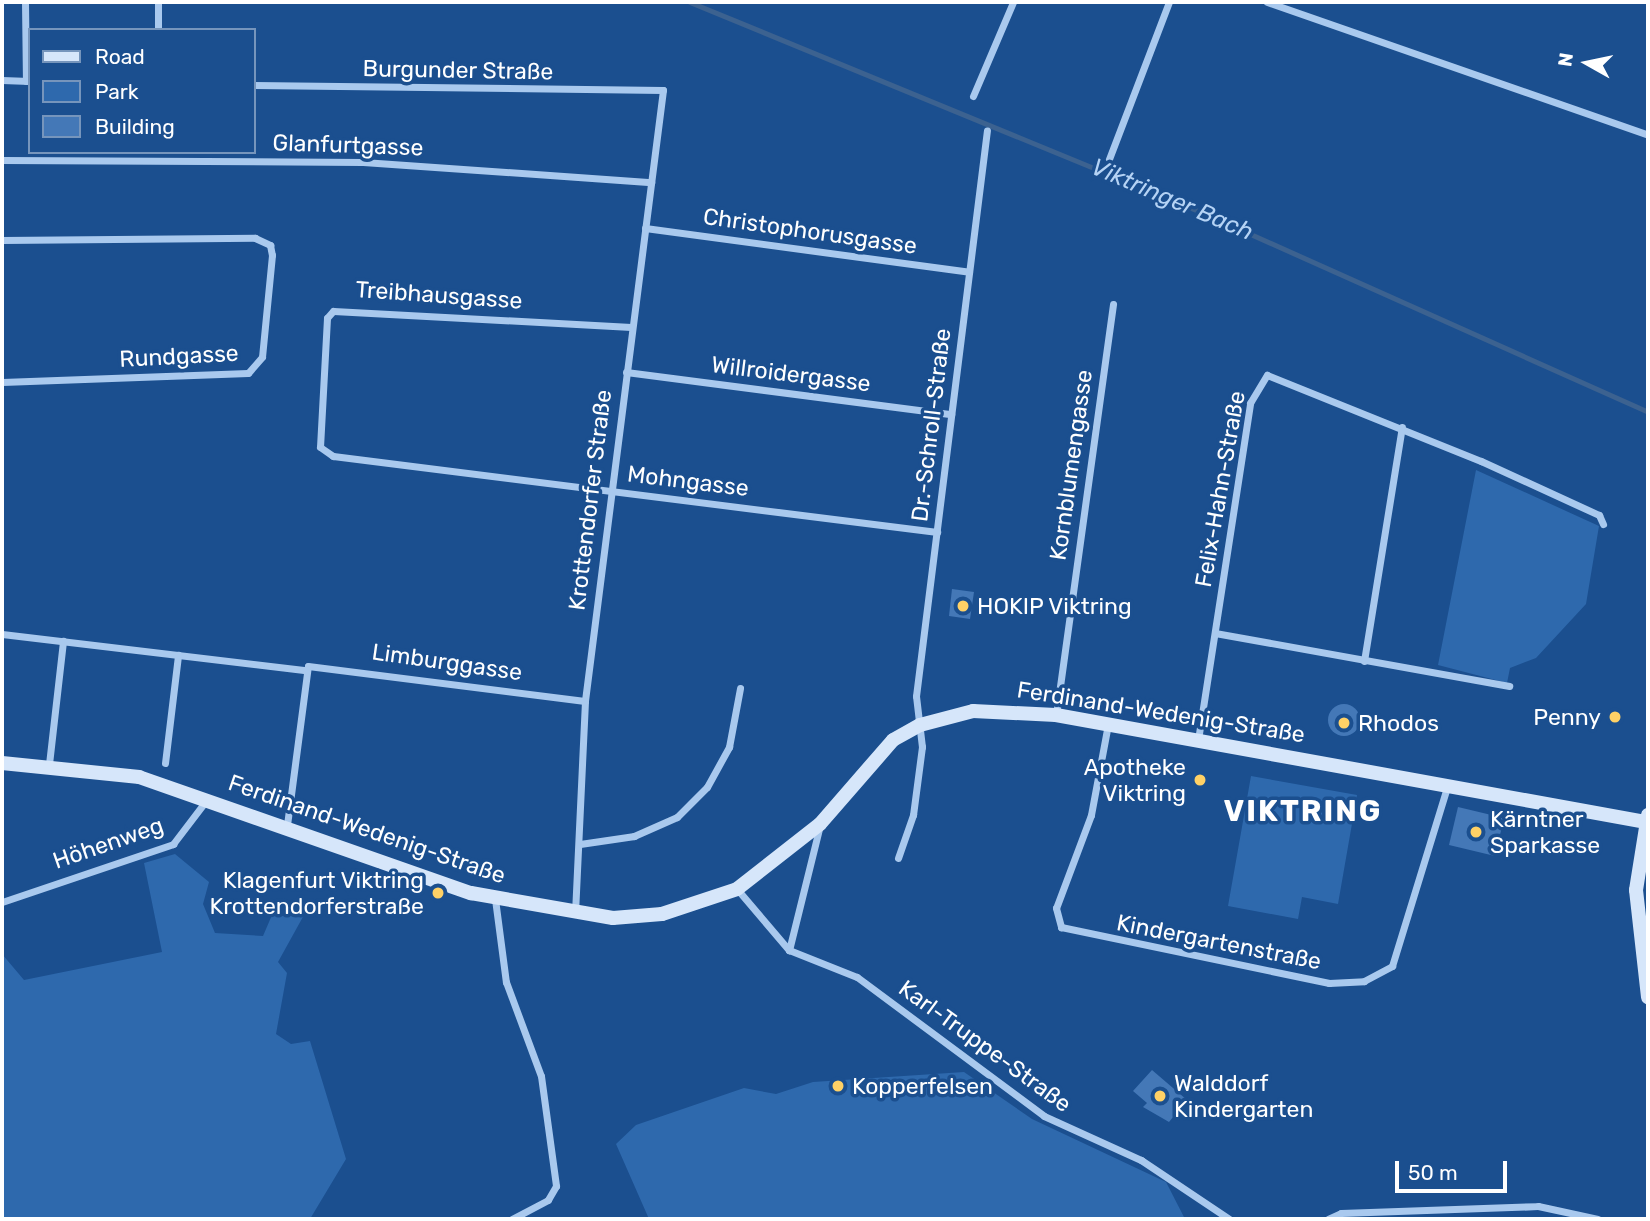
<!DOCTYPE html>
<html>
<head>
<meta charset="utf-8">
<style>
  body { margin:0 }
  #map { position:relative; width:1650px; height:1221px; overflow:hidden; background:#1b4f8f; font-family:Rubik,sans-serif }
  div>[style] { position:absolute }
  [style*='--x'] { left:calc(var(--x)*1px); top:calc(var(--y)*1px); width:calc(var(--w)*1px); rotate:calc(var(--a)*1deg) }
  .green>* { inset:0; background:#2e69ad }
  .stream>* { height:4.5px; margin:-2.25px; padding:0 2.25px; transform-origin:2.25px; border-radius:2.25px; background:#3c6290 }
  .building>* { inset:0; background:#4478b7 }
  .round { border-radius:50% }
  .street>* { height:7px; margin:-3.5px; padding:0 3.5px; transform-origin:3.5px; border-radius:3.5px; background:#a9c9ee }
  .secondary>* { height:14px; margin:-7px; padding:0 7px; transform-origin:7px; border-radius:7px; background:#d6e6fa }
  .dots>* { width:19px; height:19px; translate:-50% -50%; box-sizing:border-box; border:4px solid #1b4f8f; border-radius:50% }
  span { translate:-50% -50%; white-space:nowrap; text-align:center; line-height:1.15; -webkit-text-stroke:7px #1b4f8f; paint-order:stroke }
  .street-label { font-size:23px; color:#fff }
  .poi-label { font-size:23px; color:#fff }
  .left { translate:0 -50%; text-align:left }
  .right { translate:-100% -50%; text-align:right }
  .water-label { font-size:24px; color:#b5d3f5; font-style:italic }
  .district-label { font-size:30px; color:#fff; font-weight:700; letter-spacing:2px }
  .frame { position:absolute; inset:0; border:4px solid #fff; pointer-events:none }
  .legend { position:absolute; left:28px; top:28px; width:228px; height:126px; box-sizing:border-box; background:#1b4f8f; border:2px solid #7695bc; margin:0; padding:9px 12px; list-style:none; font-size:21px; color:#fff }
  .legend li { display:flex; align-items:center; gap:14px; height:35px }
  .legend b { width:35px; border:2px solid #7695bc }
  .north { position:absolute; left:1552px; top:28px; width:70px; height:70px; -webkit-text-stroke:5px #1b4f8f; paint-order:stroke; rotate:279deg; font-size:19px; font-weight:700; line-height:28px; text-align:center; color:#fff }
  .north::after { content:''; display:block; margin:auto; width:24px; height:32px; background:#fff; clip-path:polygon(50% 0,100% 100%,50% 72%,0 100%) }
  .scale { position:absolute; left:1395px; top:1161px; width:112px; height:32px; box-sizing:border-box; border:4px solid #fff; border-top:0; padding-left:9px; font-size:21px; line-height:24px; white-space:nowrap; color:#fff; -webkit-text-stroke:5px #1b4f8f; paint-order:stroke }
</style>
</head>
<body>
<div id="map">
  <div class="green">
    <div style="clip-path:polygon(1476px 470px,1599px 526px,1586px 604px,1536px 658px,1510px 668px,1507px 683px,1438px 665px)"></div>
    <div style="clip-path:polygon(1251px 776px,1357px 795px,1338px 904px,1302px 897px,1298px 919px,1228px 906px)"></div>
    <div style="clip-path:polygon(175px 854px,209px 882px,203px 904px,215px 933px,263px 936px,278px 901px,304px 915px,278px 962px,287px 973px,276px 1034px,291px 1044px,310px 1041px,346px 1159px,310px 1219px,2px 1219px,2px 954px,24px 980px,162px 952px,144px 863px)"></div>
    <div style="clip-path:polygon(964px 1072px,1032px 1119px,1166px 1182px,1185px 1219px,649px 1219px,616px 1144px,636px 1125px,744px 1088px,776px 1094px,813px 1082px)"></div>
  </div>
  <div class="stream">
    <div style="--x:690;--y:2;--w:558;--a:22.34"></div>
    <div style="--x:1206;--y:214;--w:484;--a:24.1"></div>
  </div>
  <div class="building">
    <div style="clip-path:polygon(952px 589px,974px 592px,970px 619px,949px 616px)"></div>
    <div class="round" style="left:1328px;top:704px;width:32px;height:32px"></div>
    <div style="clip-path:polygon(1458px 807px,1504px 818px,1495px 856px,1449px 845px)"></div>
    <div style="clip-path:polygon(1152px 1070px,1187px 1100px,1169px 1122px,1143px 1107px,1147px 1103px,1133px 1091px)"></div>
  </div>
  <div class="street">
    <div style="--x:25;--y:2;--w:79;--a:89.3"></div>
    <div style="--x:158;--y:2;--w:28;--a:90"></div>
    <div style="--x:1267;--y:2;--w:404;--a:19.2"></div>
    <div style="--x:2;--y:80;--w:27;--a:2"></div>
    <div style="--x:254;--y:85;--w:409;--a:0.7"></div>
    <div style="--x:663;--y:90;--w:616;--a:97.28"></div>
    <div style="--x:585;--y:701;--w:211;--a:92.7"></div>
    <div style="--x:973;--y:96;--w:102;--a:-66.9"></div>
    <div style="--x:1109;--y:159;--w:168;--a:-69.1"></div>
    <div style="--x:2;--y:160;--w:361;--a:0.3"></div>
    <div style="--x:363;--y:162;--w:289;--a:4"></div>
    <div style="--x:645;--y:228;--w:327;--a:7.7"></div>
    <div style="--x:2;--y:240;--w:253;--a:-0.5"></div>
    <div style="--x:255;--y:238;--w:17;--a:25"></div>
    <div style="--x:270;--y:245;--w:10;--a:79"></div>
    <div style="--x:272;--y:255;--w:102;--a:95.6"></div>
    <div style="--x:262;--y:357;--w:21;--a:131"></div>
    <div style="--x:248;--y:373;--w:246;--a:177.9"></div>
    <div style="--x:631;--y:327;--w:298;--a:-176.9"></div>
    <div style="--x:333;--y:311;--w:9;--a:131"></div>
    <div style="--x:327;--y:318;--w:129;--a:93.1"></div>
    <div style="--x:320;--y:447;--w:16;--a:35"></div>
    <div style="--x:333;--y:456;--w:609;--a:7.17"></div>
    <div style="--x:626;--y:372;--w:328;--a:7.4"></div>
    <div style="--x:1215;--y:633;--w:299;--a:10.2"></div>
    <div style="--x:2;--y:634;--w:306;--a:6.8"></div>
    <div style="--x:1364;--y:661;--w:237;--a:-80.8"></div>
    <div style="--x:1056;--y:715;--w:415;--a:-82.1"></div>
    <div style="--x:1108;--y:724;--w:93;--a:100.6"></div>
    <div style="--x:1091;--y:815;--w:99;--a:110.6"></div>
    <div style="--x:1056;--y:908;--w:20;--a:75"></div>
    <div style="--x:1061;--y:927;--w:274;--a:11.8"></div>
    <div style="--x:1329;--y:983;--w:35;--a:-3"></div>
    <div style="--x:1364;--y:981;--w:32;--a:-28"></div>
    <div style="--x:1392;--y:966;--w:187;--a:-72.9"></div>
    <div style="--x:1198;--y:740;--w:341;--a:-81.2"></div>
    <div style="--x:1250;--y:403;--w:33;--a:-59"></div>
    <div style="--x:1267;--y:375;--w:231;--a:21.9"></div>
    <div style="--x:1481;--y:461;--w:130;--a:24.6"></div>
    <div style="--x:1599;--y:515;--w:10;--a:66"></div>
    <div style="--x:165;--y:763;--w:109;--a:-83.1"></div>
    <div style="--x:49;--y:764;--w:124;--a:-83.5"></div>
    <div style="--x:287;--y:825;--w:160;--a:-82.5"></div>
    <div style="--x:308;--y:666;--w:279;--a:7.2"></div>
    <div style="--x:819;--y:829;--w:125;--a:103.9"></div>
    <div style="--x:789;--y:950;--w:73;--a:21.7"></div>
    <div style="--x:857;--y:977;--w:233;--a:36.6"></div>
    <div style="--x:1044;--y:1116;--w:107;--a:24.4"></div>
    <div style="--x:1141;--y:1160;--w:106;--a:33.8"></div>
    <div style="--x:580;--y:844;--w:55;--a:-8.4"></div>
    <div style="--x:634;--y:836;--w:47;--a:-23.8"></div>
    <div style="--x:677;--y:817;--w:42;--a:-45"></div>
    <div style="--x:707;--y:787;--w:46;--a:-61.2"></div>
    <div style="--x:729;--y:747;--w:60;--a:-79.4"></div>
    <div style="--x:898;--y:858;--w:46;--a:-70.8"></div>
    <div style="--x:913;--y:815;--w:69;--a:-82.5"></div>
    <div style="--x:922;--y:747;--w:51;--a:-96.7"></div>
    <div style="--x:916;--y:696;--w:570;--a:-82.85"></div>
    <div style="--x:737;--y:889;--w:80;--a:49.6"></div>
    <div style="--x:495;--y:899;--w:84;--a:82.5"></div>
    <div style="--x:506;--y:982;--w:100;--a:69.6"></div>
    <div style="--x:541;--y:1076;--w:111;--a:82.2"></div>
    <div style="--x:556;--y:1186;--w:16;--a:120"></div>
    <div style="--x:548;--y:1200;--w:41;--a:152.2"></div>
    <div style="--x:2;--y:902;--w:181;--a:-18.7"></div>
    <div style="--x:173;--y:844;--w:58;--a:-52.7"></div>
    <div style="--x:1328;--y:1219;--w:14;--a:-25"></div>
    <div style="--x:1341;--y:1213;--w:197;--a:-2"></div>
    <div style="--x:1538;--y:1206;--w:61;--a:12.2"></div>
  </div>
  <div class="secondary">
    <div style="--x:2;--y:763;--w:138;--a:5.8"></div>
    <div style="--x:139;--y:777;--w:352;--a:19.3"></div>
    <div style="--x:471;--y:893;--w:144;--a:10"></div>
    <div style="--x:613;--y:918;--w:49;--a:-4.7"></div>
    <div style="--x:662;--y:914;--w:79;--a:-18.4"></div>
    <div style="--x:737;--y:889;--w:105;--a:-38.1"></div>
    <div style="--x:820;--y:824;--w:111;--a:-49"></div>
    <div style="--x:893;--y:740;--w:31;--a:-29"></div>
    <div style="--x:920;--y:725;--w:55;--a:-14.8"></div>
    <div style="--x:973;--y:711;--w:83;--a:2.8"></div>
    <div style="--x:1056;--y:715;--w:600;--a:10.28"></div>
    <div style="--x:1648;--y:815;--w:76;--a:99.1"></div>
    <div style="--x:1636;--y:890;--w:108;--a:83.6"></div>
  </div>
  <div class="dots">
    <div style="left:963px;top:606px;background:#ffd166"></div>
    <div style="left:1615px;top:717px;background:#ffd166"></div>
    <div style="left:1344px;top:723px;background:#ffd166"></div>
    <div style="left:1200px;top:780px;background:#ffd166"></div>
    <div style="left:1476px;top:832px;background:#ffd166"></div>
    <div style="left:438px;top:893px;background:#ffd166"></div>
    <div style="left:838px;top:1086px;background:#ffd166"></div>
    <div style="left:1160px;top:1096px;background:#ffd166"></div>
  </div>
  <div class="street-label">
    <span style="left:458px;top:70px;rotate:1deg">Burgunder Straße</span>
    <span style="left:348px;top:145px;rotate:2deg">Glanfurtgasse</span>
    <span style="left:810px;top:231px;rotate:8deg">Christophorusgasse</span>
    <span style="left:439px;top:295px;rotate:4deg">Treibhausgasse</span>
    <span style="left:179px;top:356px;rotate:-3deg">Rundgasse</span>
    <span style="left:791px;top:374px;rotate:7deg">Willroidergasse</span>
    <span style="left:931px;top:425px;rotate:-83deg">Dr.-Schroll-Straße</span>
    <span style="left:1071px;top:465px;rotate:-82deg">Kornblumengasse</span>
    <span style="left:688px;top:481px;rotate:7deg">Mohngasse</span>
    <span style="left:1220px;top:489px;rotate:-80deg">Felix-Hahn-Straße</span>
    <span style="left:590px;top:500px;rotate:-83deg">Krottendorfer Straße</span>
    <span style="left:447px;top:662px;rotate:8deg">Limburggasse</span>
    <span style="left:1161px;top:712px;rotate:9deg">Ferdinand-Wedenig-Straße</span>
    <span style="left:367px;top:829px;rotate:19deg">Ferdinand-Wedenig-Straße</span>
    <span style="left:108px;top:843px;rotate:-19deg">Höhenweg</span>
    <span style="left:1219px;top:942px;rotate:11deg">Kindergartenstraße</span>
    <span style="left:985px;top:1046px;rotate:36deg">Karl-Truppe-Straße</span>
  </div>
  <div class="poi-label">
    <span class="left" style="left:977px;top:606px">HOKIP Viktring</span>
    <span class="right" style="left:1601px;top:717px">Penny</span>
    <span class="left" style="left:1358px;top:723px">Rhodos</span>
    <span class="right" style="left:1186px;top:780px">Apotheke<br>Viktring</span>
    <span class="left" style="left:1490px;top:832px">Kärntner<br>Sparkasse</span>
    <span class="right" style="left:424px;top:893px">Klagenfurt Viktring<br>Krottendorferstraße</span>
    <span class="left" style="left:1174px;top:1096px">Walddorf<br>Kindergarten</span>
    <span class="left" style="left:852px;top:1086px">Kopperfelsen</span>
  </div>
  <div class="water-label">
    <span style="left:1172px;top:200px;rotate:23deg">Viktringer Bach</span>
  </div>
  <div class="district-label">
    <span style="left:1303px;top:811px">VIKTRING</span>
  </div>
  <div class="frame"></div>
  <ul class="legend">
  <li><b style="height:9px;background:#d6e6fa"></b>Road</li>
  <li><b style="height:19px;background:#2e69ad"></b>Park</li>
  <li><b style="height:19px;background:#4478b7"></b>Building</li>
  </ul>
  <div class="north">N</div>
  <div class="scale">50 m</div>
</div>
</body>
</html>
